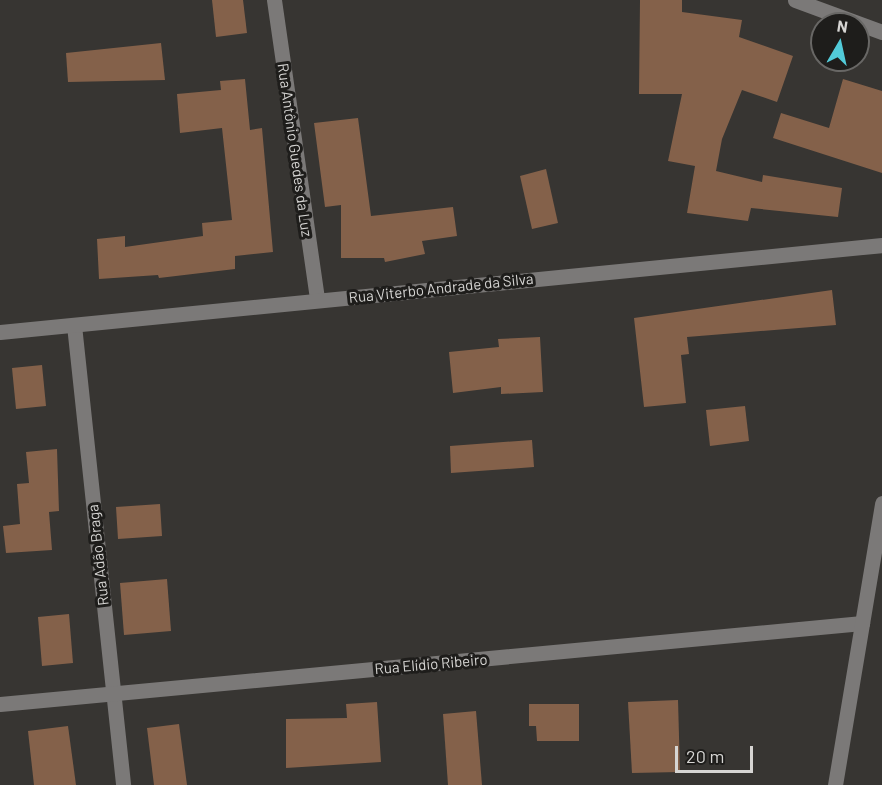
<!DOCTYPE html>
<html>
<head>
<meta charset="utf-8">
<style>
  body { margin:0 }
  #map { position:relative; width:882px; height:785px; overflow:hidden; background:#373532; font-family:Barlow,sans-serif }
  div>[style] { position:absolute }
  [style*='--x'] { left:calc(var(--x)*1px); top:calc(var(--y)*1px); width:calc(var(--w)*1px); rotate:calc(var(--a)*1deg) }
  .building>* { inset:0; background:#84614a }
  .minor>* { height:15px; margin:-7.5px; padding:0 7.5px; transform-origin:7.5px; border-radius:7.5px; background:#7b7978 }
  span { translate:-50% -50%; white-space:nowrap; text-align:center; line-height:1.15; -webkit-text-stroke:6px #1e1d1b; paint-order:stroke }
  .street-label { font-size:15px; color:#d6d5d3 }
  .north { position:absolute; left:810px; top:12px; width:60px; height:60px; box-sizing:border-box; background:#1e1d1b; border:2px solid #686765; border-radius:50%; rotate:9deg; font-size:16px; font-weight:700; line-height:24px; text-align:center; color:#d6d5d3 }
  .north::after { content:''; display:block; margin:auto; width:21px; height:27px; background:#52cbd9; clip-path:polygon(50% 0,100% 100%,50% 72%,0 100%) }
  .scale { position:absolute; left:675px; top:746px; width:78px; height:27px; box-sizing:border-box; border:3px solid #d6d5d3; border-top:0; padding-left:8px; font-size:18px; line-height:21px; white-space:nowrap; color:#d6d5d3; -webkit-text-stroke:4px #1e1d1b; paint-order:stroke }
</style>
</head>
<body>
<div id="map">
  <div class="building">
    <div style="clip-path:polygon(212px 0,243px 0,247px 33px,216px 37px)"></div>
    <div style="clip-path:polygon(640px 0,682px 0,682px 12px,742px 20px,739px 37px,793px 56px,777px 102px,742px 90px,722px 139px,716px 171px,762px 182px,763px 175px,842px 188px,838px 217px,751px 208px,748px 221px,687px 213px,695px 166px,668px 161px,682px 94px,639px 94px)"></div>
    <div style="clip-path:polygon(161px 43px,165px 80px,68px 82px,66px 53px)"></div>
    <div style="clip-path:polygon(245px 79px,250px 130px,262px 128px,273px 252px,235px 256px,235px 269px,159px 278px,158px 275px,99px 279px,97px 239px,125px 236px,125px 247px,203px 236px,202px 223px,232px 220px,222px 128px,180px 133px,177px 94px,221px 90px,220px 81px)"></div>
    <div style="clip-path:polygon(843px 79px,882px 91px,882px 173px,773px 138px,781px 113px,829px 128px)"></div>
    <div style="clip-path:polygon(358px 118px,371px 216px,453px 207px,457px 236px,422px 241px,425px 254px,385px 262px,384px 258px,341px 258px,341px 205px,325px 207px,314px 123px)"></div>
    <div style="clip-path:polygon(546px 169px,558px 223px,532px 229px,520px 176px)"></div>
    <div style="clip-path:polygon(832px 290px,836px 325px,687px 337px,689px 354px,681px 355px,686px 403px,644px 407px,634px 318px)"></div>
    <div style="clip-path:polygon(540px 337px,543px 392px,501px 394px,501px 387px,453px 393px,449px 352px,499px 347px,498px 339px)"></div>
    <div style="clip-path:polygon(42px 365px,46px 406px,16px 409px,12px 368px)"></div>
    <div style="clip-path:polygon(745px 406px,749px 441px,710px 446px,706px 410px)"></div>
    <div style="clip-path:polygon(532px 440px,534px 467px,451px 473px,450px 446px)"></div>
    <div style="clip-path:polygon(57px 449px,59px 511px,49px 512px,52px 550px,6px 553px,3px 526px,20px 524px,17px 484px,29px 483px,26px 452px)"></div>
    <div style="clip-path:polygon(160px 504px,162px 536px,118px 539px,116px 507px)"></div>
    <div style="clip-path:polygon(167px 579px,171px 631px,124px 635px,120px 583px)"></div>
    <div style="clip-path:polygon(69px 614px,73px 663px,42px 666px,38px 617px)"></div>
    <div style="clip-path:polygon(678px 700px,680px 772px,632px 773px,628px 702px)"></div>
    <div style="clip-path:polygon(377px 702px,381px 762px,286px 768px,286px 719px,347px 718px,346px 704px)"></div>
    <div style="clip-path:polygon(529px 704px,579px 704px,579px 741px,537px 741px,536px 726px,529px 726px)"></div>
    <div style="clip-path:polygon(476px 711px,482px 785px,448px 785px,443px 714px)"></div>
    <div style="clip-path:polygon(179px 724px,187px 785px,154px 785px,147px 728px)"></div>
    <div style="clip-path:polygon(68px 726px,76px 785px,34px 785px,28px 731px)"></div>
  </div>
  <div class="minor">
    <div style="--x:274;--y:0;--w:303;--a:81.8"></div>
    <div style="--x:795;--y:0;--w:93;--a:20.2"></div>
    <div style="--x:74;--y:325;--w:463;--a:83.9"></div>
    <div style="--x:0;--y:332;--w:886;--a:-5.63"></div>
    <div style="--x:0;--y:704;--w:866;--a:-5.37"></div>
    <div style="--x:835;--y:785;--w:286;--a:-80.5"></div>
  </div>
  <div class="street-label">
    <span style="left:295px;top:150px;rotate:82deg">Rua Antônio Guedes da Luz</span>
    <span style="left:441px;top:288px;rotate:-6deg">Rua Viterbo Andrade da Silva</span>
    <span style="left:98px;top:555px;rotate:-96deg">Rua Adão Braga</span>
    <span style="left:431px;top:664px;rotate:-5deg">Rua Elídio Ribeiro</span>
  </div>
  <div class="north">N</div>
  <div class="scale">20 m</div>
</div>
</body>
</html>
